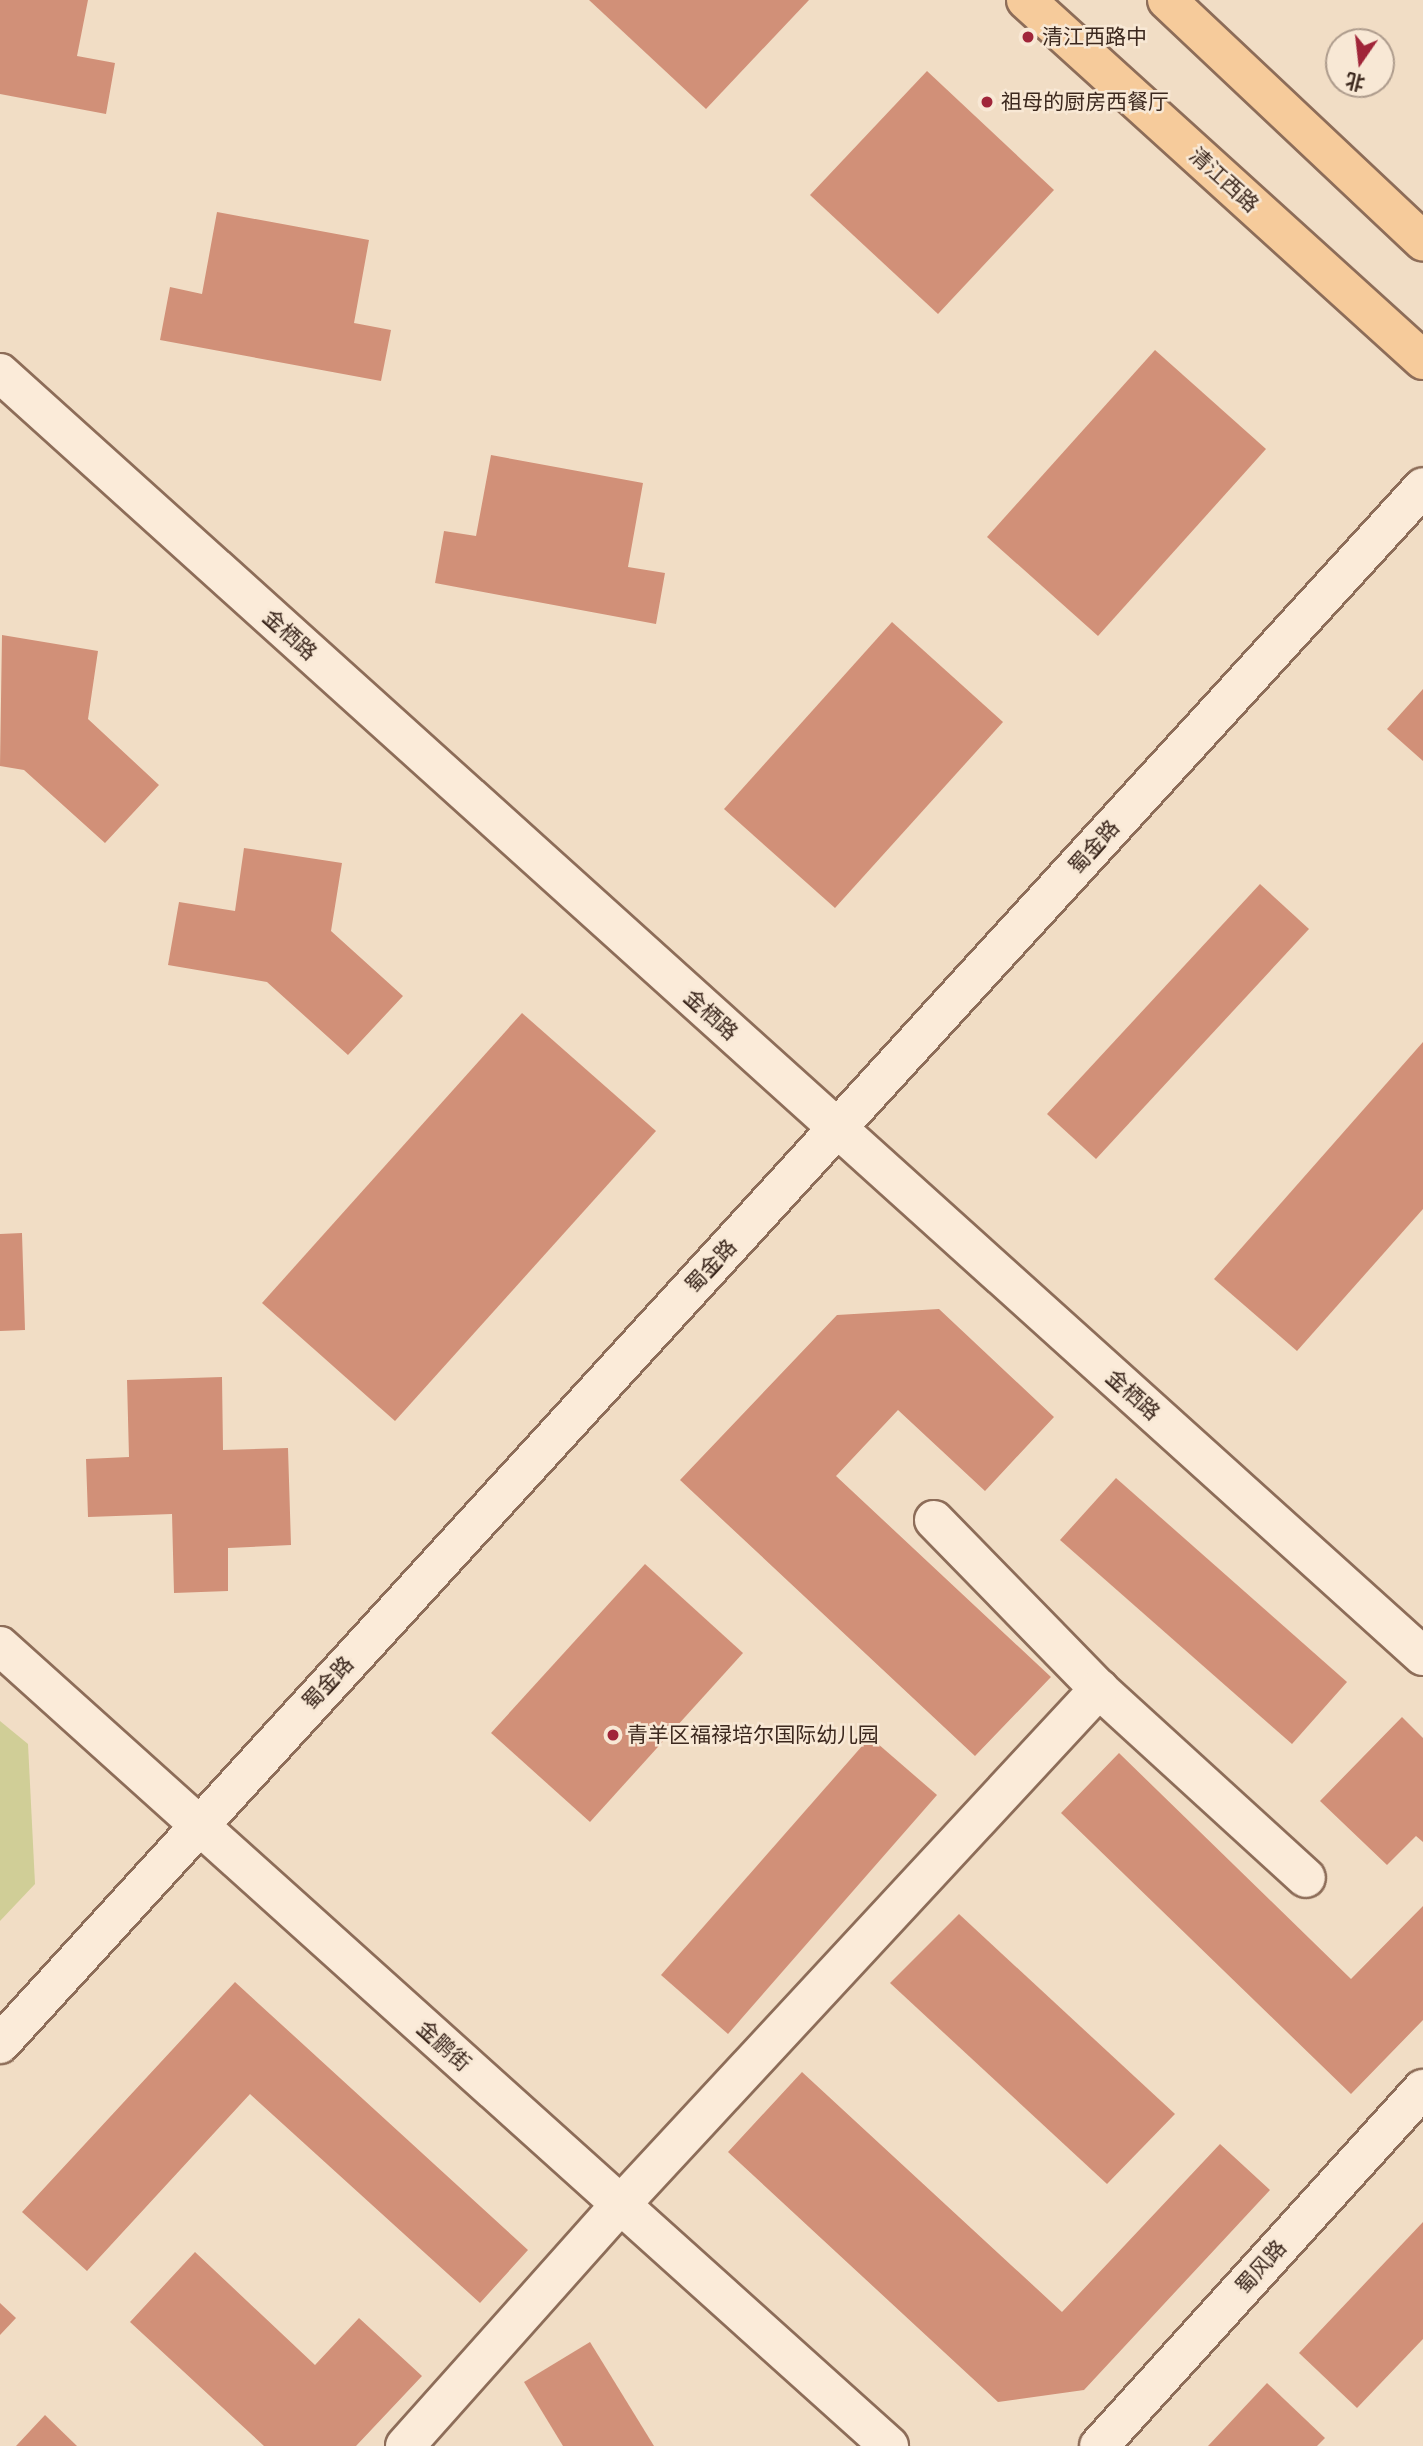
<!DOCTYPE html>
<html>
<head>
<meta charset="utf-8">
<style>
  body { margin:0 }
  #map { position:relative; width:1423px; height:2446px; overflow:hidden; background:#f1ddc5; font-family:Bitter,"Noto Sans SC",serif }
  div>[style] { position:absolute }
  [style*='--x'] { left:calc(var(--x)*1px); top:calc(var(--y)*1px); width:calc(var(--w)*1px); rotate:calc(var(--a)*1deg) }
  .green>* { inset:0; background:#d0ce97 }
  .building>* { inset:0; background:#d19078 }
  .roads { filter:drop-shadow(2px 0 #8d6d59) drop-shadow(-2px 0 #8d6d59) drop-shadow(0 2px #8d6d59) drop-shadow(0 -2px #8d6d59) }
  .minor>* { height:38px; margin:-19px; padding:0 19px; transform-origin:19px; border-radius:19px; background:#fbebd9 }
  .secondary>* { height:38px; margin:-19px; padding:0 19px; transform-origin:19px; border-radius:19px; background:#fbebd9 }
  .primary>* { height:38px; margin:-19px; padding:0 19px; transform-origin:19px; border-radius:19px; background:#f6cb9b }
  .dots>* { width:19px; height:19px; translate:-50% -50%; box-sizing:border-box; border:4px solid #f8e8d5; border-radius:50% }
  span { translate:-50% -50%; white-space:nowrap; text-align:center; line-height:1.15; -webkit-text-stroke:5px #f8e8d5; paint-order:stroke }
  .poi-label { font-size:21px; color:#3c281e }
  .left { translate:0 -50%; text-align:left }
  .street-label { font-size:21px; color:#3c281e }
  .north { position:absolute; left:1325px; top:28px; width:70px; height:70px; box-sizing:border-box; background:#f8e8d5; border:2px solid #ad9b8c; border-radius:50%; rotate:194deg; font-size:19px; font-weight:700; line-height:28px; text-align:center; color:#3c281e }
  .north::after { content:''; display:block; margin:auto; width:24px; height:32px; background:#a02539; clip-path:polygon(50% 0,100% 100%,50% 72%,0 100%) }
</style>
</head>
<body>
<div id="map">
  <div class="green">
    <div style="clip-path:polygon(0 1721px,28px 1744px,35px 1884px,0 1921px)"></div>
  </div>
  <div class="building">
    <div style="clip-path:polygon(0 0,88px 0,77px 56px,115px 63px,106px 114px,0 94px)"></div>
    <div style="clip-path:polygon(589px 0,809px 0,706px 109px)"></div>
    <div style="clip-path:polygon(927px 71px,1054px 190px,938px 314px,810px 195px)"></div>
    <div style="clip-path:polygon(217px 212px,369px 240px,354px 323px,391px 330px,381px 381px,160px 340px,170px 287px,202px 294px)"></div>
    <div style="clip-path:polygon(1155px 350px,1266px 449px,1098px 636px,987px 537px)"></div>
    <div style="clip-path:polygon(491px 455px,643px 483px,628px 567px,665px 573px,656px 624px,435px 583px,444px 531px,476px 536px)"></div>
    <div style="clip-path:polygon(892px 622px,1003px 722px,835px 908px,724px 809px)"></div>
    <div style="clip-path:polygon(2px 635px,98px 651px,88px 719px,159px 785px,105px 843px,24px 770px,0 766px)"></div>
    <div style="clip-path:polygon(1423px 689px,1423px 761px,1387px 729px)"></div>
    <div style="clip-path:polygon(244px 848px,342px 863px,331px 931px,403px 996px,348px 1055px,267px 982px,168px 965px,179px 902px,235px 911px)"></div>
    <div style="clip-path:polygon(1260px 884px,1309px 929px,1096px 1159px,1047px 1114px)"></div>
    <div style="clip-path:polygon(522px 1013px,656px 1131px,395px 1421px,262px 1303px)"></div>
    <div style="clip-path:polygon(1423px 1042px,1423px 1209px,1297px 1351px,1214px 1279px)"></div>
    <div style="clip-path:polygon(22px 1233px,25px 1330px,0 1331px,0 1234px)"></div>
    <div style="clip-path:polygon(939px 1309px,1054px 1417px,985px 1491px,898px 1410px,836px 1476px,1051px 1677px,975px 1756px,680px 1480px,837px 1315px)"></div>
    <div style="clip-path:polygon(222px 1377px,223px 1450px,288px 1448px,291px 1545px,228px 1548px,228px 1591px,174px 1593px,172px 1514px,88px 1517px,86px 1459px,129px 1457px,127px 1380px)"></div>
    <div style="clip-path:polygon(1116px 1478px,1347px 1682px,1292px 1744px,1060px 1540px)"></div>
    <div style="clip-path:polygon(645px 1564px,743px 1653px,590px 1822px,491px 1733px)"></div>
    <div style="clip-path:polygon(1402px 1717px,1423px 1738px,1423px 1842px,1416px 1836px,1387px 1865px,1320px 1801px)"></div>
    <div style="clip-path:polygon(870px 1737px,937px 1795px,728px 2034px,661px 1975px)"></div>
    <div style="clip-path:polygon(1119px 1753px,1351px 1979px,1423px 1906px,1423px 2020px,1351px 2094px,1061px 1813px)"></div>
    <div style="clip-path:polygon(959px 1914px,1175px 2114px,1107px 2184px,890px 1983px)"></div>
    <div style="clip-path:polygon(235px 1982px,528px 2250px,480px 2303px,250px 2094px,87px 2271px,22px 2212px)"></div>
    <div style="clip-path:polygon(802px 2072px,1062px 2312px,1220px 2144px,1270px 2190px,1084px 2390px,998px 2402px,728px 2152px)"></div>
    <div style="clip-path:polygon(1423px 2222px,1423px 2339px,1357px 2408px,1299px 2353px)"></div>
    <div style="clip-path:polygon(195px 2252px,315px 2365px,359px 2318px,422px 2376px,356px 2446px,264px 2446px,130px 2322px)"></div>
    <div style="clip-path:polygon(0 2303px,16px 2318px,0 2335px)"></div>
    <div style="clip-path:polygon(590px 2342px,654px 2446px,563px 2446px,524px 2382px)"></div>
    <div style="clip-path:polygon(1267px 2383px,1325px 2438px,1317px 2446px,1208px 2446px)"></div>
    <div style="clip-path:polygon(45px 2415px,77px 2446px,16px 2446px)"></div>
  </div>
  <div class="roads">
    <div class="minor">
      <div style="--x:0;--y:373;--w:1916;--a:42.04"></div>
      <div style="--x:934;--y:1520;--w:236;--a:45.7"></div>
      <div style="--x:1099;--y:1689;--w:280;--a:42.4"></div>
      <div style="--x:0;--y:1646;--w:1196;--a:41.98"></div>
      <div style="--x:405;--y:2446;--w:310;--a:-48.3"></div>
      <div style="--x:611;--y:2215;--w:718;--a:-47.15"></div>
      <div style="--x:1099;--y:2446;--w:482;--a:-47.8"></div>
    </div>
    <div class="secondary">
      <div style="--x:0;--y:2044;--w:2109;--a:-47.57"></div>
    </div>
    <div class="primary">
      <div style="--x:1026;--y:0;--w:536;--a:42.2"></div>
      <div style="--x:1167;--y:0;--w:352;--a:43.3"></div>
    </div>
  </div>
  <div class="dots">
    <div style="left:1028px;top:37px;background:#a02539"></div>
    <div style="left:987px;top:102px;background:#a02539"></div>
    <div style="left:613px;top:1735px;background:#a02539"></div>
  </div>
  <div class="poi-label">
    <span class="left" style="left:1042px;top:37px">清江西路中</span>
    <span class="left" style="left:1001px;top:102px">祖母的厨房西餐厅</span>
    <span class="left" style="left:627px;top:1735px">青羊区福禄培尔国际幼儿园</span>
  </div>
  <div class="street-label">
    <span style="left:1224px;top:180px;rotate:42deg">清江西路</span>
    <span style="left:290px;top:635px;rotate:42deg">金栖路</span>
    <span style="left:1094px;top:847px;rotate:-48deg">蜀金路</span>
    <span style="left:711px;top:1015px;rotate:42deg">金栖路</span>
    <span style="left:711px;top:1266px;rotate:-47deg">蜀金路</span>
    <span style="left:1133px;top:1395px;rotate:42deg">金栖路</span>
    <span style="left:328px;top:1683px;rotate:-47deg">蜀金路</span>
    <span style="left:444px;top:2046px;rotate:42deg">金鹏街</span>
    <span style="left:1261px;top:2267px;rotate:-48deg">蜀风路</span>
  </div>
  <div class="north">北</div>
</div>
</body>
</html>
